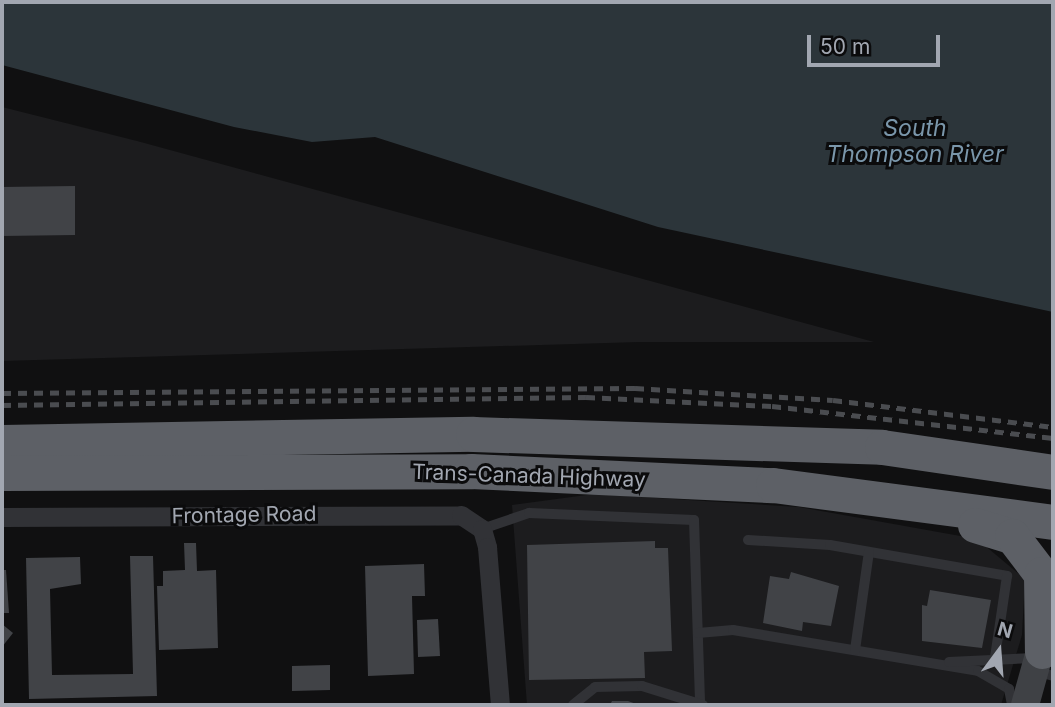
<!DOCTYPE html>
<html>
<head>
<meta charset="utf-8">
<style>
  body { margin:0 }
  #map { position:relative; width:1055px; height:707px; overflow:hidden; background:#101011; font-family:Inter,sans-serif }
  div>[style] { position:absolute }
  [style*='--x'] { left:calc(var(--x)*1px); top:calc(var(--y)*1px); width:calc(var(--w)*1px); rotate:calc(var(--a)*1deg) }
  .built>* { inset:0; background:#1c1c1e }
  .water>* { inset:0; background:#2c353a }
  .building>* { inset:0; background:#414347 }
  .lane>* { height:10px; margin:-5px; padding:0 5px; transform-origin:5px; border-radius:5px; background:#313236 }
  .street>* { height:19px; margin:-9.5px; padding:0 9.5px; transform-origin:9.5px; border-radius:9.5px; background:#313236 }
  .secondary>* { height:28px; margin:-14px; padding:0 14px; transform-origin:14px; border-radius:14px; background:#3f4145 }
  .highway>* { height:35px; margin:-17.5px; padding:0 17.5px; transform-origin:17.5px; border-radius:17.5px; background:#5d6066 }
  .rail>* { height:5px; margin-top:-2.5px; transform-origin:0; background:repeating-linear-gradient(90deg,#4a4c50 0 9px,transparent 0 16px) }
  span { translate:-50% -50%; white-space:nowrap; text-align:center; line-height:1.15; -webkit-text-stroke:6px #0b0b0c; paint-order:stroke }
  .street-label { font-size:21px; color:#a2a7b1 }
  .water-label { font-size:23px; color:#7a96aa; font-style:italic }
  .frame { position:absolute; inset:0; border:4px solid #a2a7b1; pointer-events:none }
  .north { position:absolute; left:964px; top:616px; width:70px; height:70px; -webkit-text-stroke:5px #0b0b0c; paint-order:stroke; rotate:16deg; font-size:19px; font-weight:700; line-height:28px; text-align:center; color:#a2a7b1 }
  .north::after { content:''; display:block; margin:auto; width:24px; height:32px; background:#a2a7b1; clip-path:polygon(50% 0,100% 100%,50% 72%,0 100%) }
  .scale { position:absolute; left:807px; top:35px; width:133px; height:32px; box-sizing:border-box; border:4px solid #a2a7b1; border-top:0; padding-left:9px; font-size:21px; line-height:24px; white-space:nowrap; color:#a2a7b1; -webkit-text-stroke:5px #0b0b0c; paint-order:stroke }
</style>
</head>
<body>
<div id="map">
  <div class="built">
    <div style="clip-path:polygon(2px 107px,137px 141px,874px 342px,639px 342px,2px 361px)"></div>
    <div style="clip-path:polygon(594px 494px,799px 507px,977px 539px,1025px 579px,1022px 635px,1001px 705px,527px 705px,512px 505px)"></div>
  </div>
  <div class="water">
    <div style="clip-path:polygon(2px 2px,1053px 2px,1053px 312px,658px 227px,375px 137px,312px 142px,234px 127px,2px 65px)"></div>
  </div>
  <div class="building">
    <div style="clip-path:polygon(75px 186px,75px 235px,2px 236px,2px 187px)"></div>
    <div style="clip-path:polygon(655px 541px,655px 548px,668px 548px,672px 651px,644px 652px,645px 678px,529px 680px,527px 545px)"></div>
    <div style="clip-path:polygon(184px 543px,196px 543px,197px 571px,216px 570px,218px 648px,159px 650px,157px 586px,163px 586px,163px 571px,185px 570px)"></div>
    <div style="clip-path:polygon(130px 556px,153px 556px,157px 696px,29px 699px,26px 558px,80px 557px,81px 584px,50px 589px,52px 675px,133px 674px)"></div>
    <div style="clip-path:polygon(424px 564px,425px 596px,412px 596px,414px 674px,368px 676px,365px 566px)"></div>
    <div style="clip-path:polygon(2px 570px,6px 570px,9px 613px,2px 613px)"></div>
    <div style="clip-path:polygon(791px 572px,839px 586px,831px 626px,803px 622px,802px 631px,763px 623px,770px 576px,789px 579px)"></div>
    <div style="clip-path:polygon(930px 590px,991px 600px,982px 648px,922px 641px,922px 605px,927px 606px)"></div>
    <div style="clip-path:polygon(438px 619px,440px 656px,418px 657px,417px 620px)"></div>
    <div style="clip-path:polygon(2px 624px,13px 633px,2px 647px)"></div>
    <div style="clip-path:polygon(330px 665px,330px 690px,292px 691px,292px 666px)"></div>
    <div style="clip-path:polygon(612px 701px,628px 701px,639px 705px,610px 705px)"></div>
  </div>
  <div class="lane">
    <div style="--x:482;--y:529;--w:50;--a:-18.8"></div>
    <div style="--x:529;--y:513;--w:165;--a:2.4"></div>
    <div style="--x:694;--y:520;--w:184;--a:88.1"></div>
    <div style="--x:748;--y:540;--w:82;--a:3.5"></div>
    <div style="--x:830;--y:545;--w:180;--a:9.9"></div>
    <div style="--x:1007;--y:576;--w:82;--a:98.4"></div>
    <div style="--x:698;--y:633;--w:35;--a:-5"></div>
    <div style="--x:733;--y:630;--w:248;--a:9.5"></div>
    <div style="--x:978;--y:671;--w:36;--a:30"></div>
    <div style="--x:1009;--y:689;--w:16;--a:79"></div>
    <div style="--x:855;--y:650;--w:99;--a:-81.9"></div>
    <div style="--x:949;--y:662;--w:86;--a:-2.7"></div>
    <div style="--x:1036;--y:671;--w:18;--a:16"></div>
    <div style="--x:573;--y:705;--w:28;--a:-39"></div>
    <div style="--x:595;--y:687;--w:47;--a:-1.2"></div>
    <div style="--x:642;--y:686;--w:64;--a:17.3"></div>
  </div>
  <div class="street">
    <div style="--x:2;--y:517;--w:459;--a:-0.2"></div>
    <div style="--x:461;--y:515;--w:25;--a:34"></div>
    <div style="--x:482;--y:529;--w:19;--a:74"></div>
    <div style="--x:487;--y:547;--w:159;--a:85.3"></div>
  </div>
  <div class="secondary">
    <div style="--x:1025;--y:705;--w:78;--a:-74.4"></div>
  </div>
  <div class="highway">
    <div style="--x:2;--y:442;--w:471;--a:-1"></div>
    <div style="--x:473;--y:434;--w:409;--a:1.8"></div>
    <div style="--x:882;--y:447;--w:173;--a:8.3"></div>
    <div style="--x:2;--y:473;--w:469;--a:-0.2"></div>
    <div style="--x:471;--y:471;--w:302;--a:2.7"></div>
    <div style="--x:773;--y:485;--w:282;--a:7.5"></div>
    <div style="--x:975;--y:525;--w:39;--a:17"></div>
    <div style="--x:1012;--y:536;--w:48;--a:52.7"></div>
    <div style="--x:1041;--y:574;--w:77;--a:89.3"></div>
  </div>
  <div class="rail">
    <div style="--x:2;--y:393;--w:633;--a:-0.45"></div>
    <div style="--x:635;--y:388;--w:198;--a:3.5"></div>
    <div style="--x:833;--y:400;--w:222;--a:7"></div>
    <div style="--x:2;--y:405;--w:584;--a:-0.78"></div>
    <div style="--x:586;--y:397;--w:186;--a:2.8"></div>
    <div style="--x:772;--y:406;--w:283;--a:6.5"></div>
  </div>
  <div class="street-label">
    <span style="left:529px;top:476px;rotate:2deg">Trans-Canada Highway</span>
    <span style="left:244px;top:515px;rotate:-1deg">Frontage Road</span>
  </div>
  <div class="water-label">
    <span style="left:915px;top:141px">South<br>Thompson River</span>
  </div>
  <div class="frame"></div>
  <div class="north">N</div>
  <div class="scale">50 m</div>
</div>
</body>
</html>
